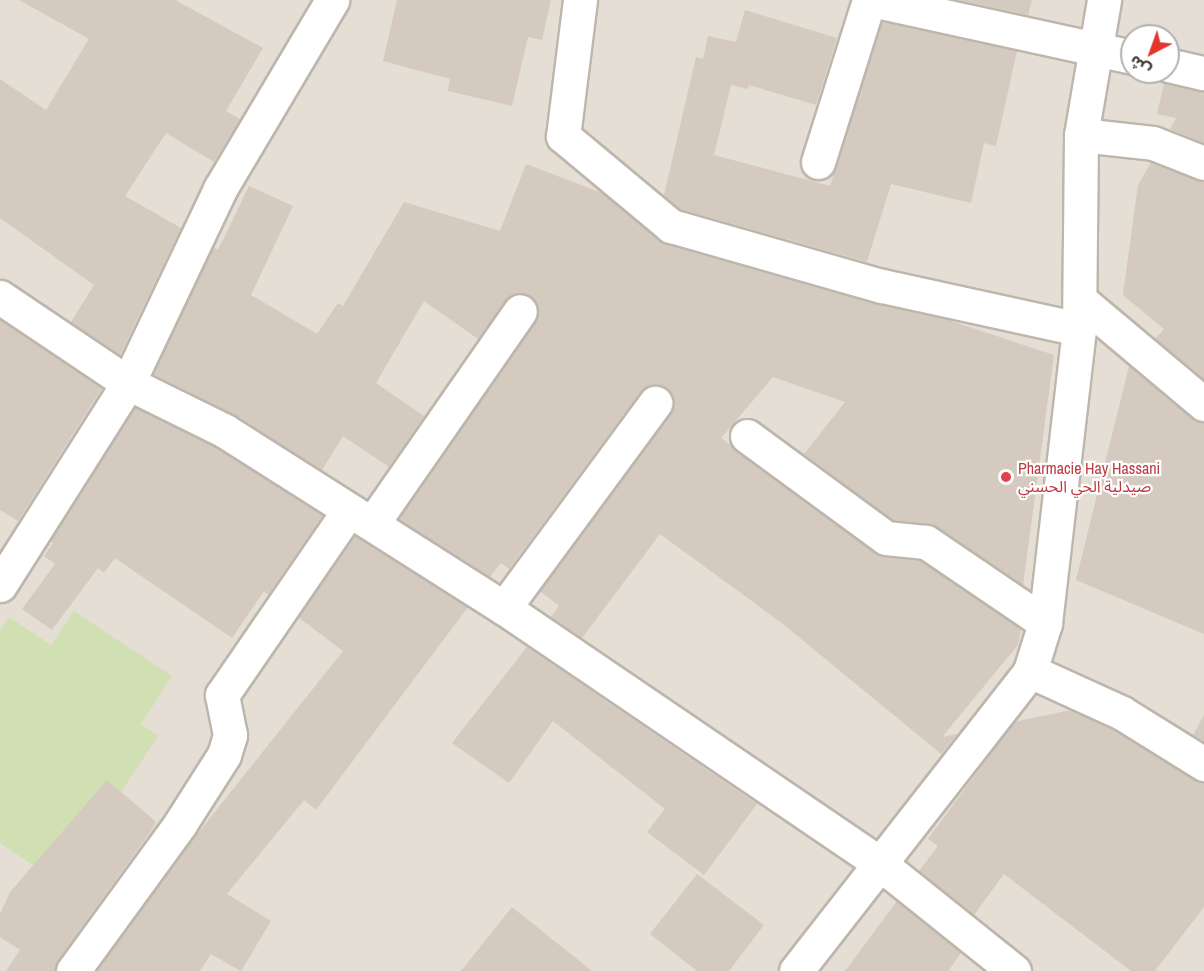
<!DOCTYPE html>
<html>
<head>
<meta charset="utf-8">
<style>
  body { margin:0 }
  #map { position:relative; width:1204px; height:971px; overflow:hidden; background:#f0ece5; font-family:"Archivo Narrow","Noto Sans Arabic",sans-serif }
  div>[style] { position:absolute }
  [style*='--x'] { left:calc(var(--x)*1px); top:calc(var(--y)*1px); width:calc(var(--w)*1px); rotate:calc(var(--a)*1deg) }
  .residential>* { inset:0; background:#e4ded4 }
  .green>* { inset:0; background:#d0e0b3 }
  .building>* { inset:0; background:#d4cabf }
  .roads { filter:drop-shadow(2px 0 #beb6ac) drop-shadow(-2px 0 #beb6ac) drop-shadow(0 2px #beb6ac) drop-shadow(0 -2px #beb6ac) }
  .minor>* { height:33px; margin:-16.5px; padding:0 16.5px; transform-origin:16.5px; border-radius:16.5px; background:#fff }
  .dots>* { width:16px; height:16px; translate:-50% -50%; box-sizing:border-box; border:3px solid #fff; border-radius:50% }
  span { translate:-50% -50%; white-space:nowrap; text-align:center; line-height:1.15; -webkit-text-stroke:4.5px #fff; paint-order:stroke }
  .health-label { font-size:16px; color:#be3a42 }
  .left { translate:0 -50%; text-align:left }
  .north { position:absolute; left:1120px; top:24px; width:60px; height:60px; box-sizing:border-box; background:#fff; border:2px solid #b3b1af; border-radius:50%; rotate:221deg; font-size:16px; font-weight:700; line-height:24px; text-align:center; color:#423c36 }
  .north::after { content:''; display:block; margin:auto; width:21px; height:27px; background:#e1372c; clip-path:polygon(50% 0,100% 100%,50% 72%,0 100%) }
</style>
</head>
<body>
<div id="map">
  <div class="residential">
    <div style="clip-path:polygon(evenodd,0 0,1204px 0,1204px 971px,0 971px,0 0,1132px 36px,1168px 36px,1168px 72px,1132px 72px,1132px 36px)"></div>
  </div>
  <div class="green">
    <div style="clip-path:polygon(74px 611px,172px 676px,141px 724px,158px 736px,85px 846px,33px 865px,0 843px,0 630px,9px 617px,51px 645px)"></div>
  </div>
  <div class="building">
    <div style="clip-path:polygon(19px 0,175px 0,263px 48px,226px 111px,240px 119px,214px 162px,166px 133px,125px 196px,181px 228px,120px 355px,71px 322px,94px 285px,0 218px,0 79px,46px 110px,89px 39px)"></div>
    <div style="clip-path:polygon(397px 0,551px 0,542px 40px,528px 37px,512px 106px,448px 91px,450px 79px,383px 61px)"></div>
    <div style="clip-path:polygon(959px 0,1032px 0,1028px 15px)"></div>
    <div style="clip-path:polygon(745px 10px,837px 38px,816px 105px,749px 85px,748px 89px,731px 85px,714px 155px,830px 186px,882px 22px,1017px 51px,996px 146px,984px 143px,971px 203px,891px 184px,867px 262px,680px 209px,664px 195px,696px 57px,703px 59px,708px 36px,736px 42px)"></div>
    <div style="clip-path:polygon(1164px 83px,1204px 91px,1204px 143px,1170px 129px,1176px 118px,1157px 114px)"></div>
    <div style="clip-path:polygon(1151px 162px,1204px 181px,1204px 380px,1155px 339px,1164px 329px,1123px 295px,1138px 185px)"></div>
    <div style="clip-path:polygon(526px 164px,602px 193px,666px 244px,877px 304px,942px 318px,1054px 355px,1023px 585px,936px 526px,893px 520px,804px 454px,845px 402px,773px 377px,721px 438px,875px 553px,919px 560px,1021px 629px,1018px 645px,942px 737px,957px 734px,941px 754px,783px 624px,660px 534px,582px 638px,551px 617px,559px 606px,540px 591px,670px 414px,672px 396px,666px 388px,648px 386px,640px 392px,509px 569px,501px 563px,490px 577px,398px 519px,535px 322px,537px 304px,530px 295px,512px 294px,478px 339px,424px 301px,376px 383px,424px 416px,389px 467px,343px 436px,322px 470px,235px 415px,153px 374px,213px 247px,218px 250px,249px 186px,293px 206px,251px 295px,317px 334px,338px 303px,343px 306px,404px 202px,500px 231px)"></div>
    <div style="clip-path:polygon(0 320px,102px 388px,18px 521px,0 510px)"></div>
    <div style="clip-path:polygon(1129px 366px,1192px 418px,1204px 422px,1204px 634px,1076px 580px)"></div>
    <div style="clip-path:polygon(135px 407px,216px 447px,323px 515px,268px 595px,264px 591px,232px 638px,115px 558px,104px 573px,98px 568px,52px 630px,22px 609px,55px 564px,44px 556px,53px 543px,50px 541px)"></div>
    <div style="clip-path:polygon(355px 535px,468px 607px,316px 810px,304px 800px,227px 894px,271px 921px,241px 971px,211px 954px,200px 971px,96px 971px,179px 857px,343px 651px,298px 617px)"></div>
    <div style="clip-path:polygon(527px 647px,757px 804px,704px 875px,647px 832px,665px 809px,553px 721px,509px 783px,452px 743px)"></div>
    <div style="clip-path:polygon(1071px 710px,1113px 730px,1204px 783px,1204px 907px,1155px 971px,1131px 971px,1004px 874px,974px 915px,919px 871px,938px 846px,928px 839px,1014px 722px)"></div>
    <div style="clip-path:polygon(1204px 715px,1204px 742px,1193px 735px)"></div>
    <div style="clip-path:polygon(107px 780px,156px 822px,151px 831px,58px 960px,55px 971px,6px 971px,20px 950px,0 937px,0 914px,10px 892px)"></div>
    <div style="clip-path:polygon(697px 874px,764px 925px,729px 971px,697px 971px,650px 934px)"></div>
    <div style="clip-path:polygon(897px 901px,961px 953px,948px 971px,845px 971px)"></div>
    <div style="clip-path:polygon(512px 907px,592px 971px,461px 971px)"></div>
  </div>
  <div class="roads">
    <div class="minor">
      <div style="--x:580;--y:0;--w:137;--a:97.1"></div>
      <div style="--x:563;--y:136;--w:141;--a:39.8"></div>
      <div style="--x:671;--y:226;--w:219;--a:15.9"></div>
      <div style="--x:882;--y:286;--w:202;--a:12.3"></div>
      <div style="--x:871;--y:0;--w:267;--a:12.3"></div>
      <div style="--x:1168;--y:65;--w:37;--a:13"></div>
      <div style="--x:1081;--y:135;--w:72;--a:6.3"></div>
      <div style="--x:1153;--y:143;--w:55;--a:21.4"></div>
      <div style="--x:818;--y:162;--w:170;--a:-72.5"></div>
      <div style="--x:0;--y:297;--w:154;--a:33.9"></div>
      <div style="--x:128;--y:383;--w:108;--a:26.3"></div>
      <div style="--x:225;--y:431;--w:330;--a:32.4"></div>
      <div style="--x:504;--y:608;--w:453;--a:34.2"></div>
      <div style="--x:879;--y:863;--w:173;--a:38.7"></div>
      <div style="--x:1080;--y:300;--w:162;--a:40"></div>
      <div style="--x:747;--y:436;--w:172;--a:36.3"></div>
      <div style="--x:886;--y:538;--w:40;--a:5.7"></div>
      <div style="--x:926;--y:542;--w:144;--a:34.2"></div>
      <div style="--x:372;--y:524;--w:259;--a:-55.2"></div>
      <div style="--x:0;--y:585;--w:239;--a:-57.6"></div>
      <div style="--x:128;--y:383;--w:215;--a:-64.6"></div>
      <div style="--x:220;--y:189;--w:220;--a:-59.3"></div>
      <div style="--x:504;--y:608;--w:255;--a:-53.6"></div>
      <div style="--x:1030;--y:671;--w:101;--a:24.5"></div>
      <div style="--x:1122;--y:713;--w:97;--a:31.9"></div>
      <div style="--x:73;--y:971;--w:182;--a:-53.9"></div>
      <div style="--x:180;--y:824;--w:82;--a:-57.5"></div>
      <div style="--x:224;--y:755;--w:21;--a:-73"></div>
      <div style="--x:230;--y:735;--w:41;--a:-101.3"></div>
      <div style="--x:222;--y:695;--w:222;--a:-55.5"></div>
      <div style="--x:796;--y:971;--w:380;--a:-52"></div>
      <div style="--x:1030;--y:671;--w:50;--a:-72.6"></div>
      <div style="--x:1045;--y:623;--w:296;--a:-83.4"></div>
      <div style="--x:1079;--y:329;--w:194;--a:-89.4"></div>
      <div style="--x:1081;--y:135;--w:137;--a:-80.3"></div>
    </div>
  </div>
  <div class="dots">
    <div style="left:1006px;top:477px;background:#e0444e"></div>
  </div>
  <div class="health-label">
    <span class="left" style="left:1018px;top:477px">Pharmacie Hay Hassani<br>صيدلية الحي الحسني</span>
  </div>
  <div class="north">ش</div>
</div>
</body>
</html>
